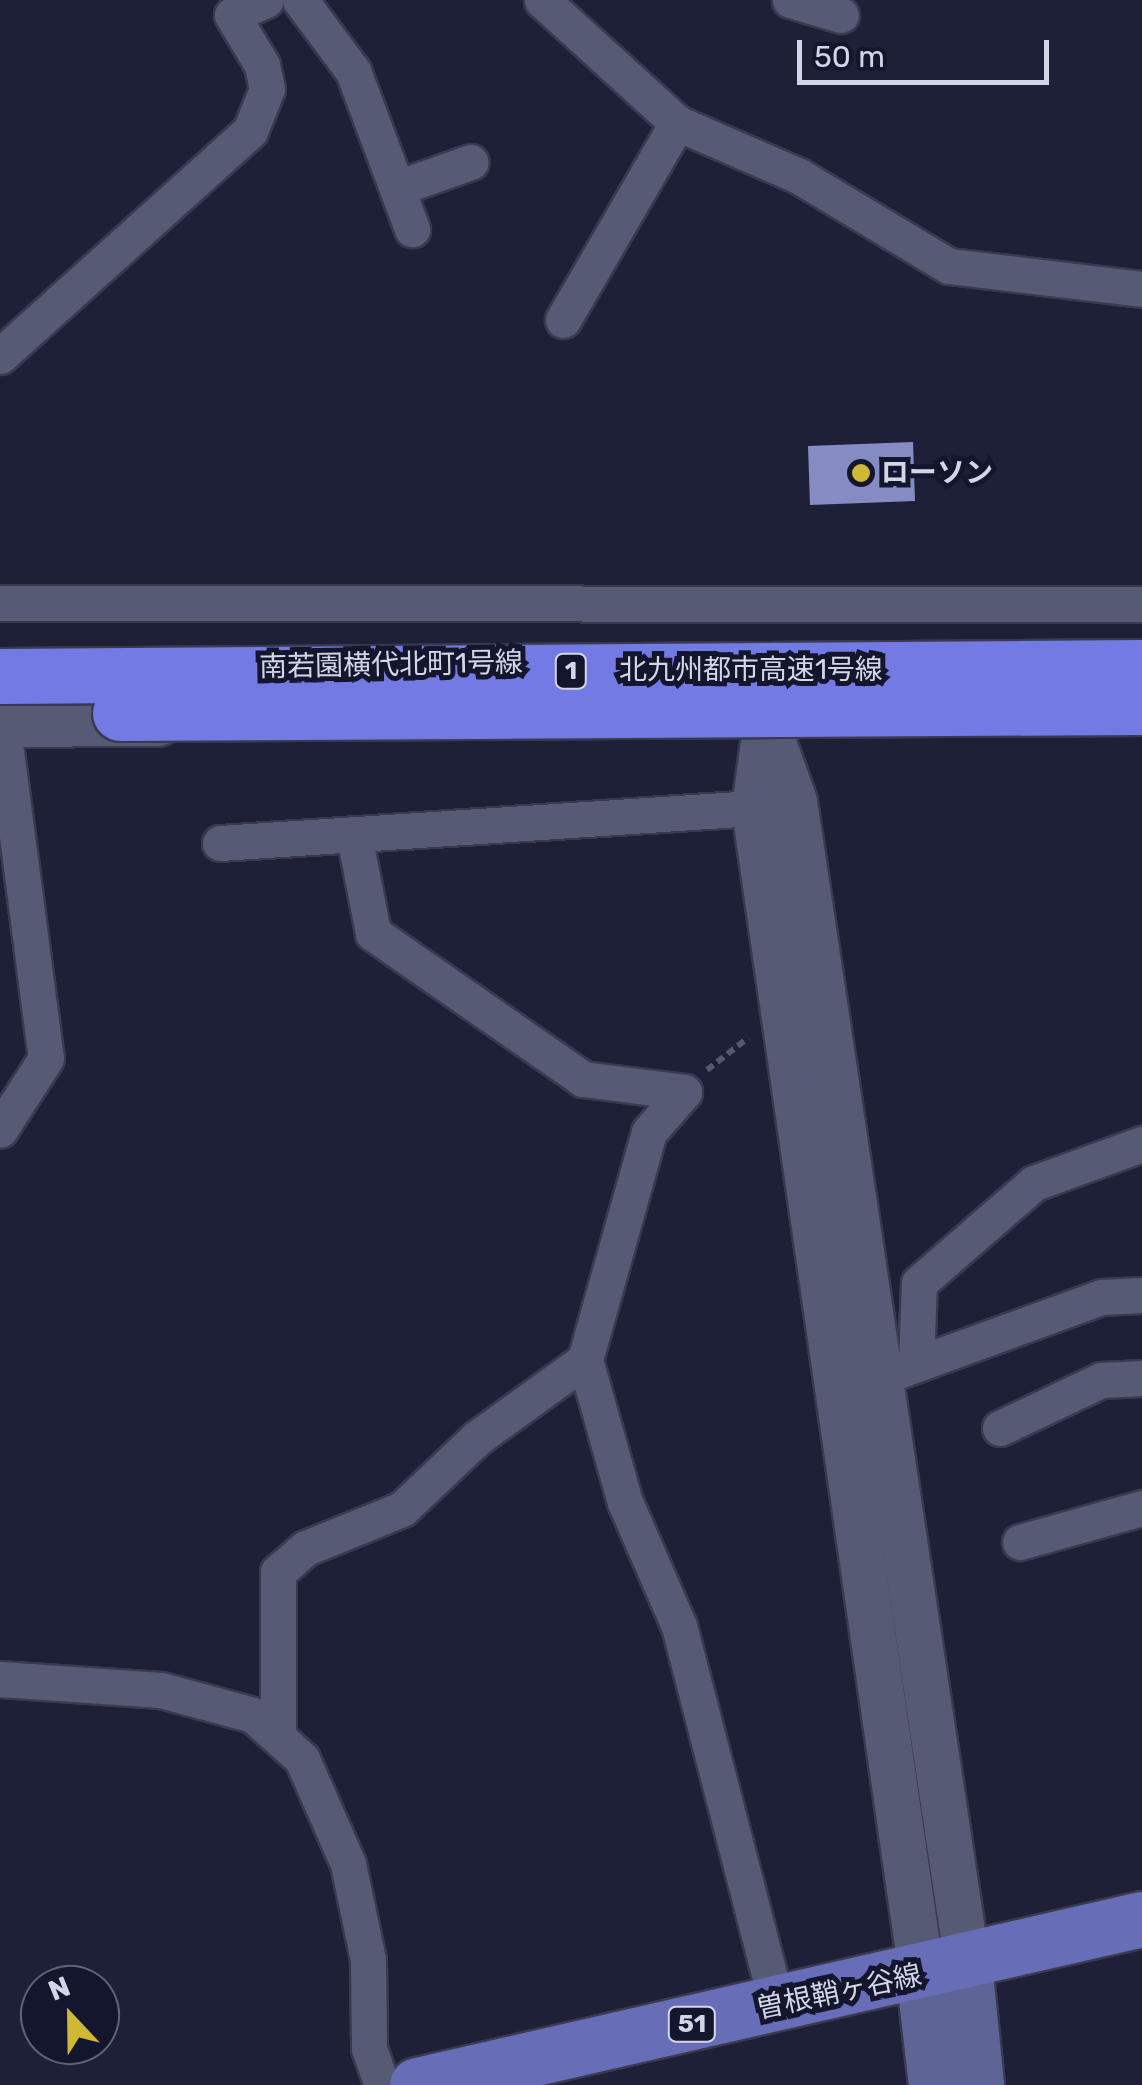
<!DOCTYPE html>
<html>
<head>
<meta charset="utf-8">
<style>
  body { margin:0 }
  #map { position:relative; width:1142px; height:2085px; overflow:hidden; background:#1d2037; font-family:Rubik,"Noto Sans JP",sans-serif }
  div>[style] { position:absolute }
  [style*='--x'] { left:calc(var(--x)*1px); top:calc(var(--y)*1px); width:calc(var(--w)*1px); rotate:calc(var(--a)*1deg) }
  .building>* { inset:0; background:#858cc3 }
  .path>* { height:6px; margin-top:-3px; transform-origin:0; background:repeating-linear-gradient(90deg,#56596e 0 8px,transparent 0 13px) }
  .roads { filter:drop-shadow(2px 0 #393a4e) drop-shadow(-2px 0 #393a4e) drop-shadow(0 2px #393a4e) drop-shadow(0 -2px #393a4e) }
  .minor>* { height:35px; margin:-17.5px; padding:0 17.5px; transform-origin:17.5px; border-radius:17.5px; background:#565a75 }
  .tertiary>* { height:45px; margin:-22.5px; padding:0 22.5px; transform-origin:22.5px; border-radius:22.5px; background:#565a75 }
  .secondary>* { height:50px; margin:-25px; padding:0 25px; transform-origin:25px; border-radius:25px; background:#5f6496 }
  .primary>* { height:55px; margin:-27.5px; padding:0 27.5px; transform-origin:27.5px; border-radius:27.5px; background:#676db7 }
  .bridges { filter:drop-shadow(2px 0 #393a4e) drop-shadow(-2px 0 #393a4e) drop-shadow(0 2px #393a4e) drop-shadow(0 -2px #393a4e) }
  .motorway-bridge>* { height:55px; margin:-27.5px; padding:0 27.5px; transform-origin:27.5px; border-radius:27.5px; background:#737ae3 }
  .dots>* { width:28px; height:28px; translate:-50% -50%; box-sizing:border-box; border:5px solid #14162d; border-radius:50% }
  span { translate:-50% -50%; white-space:nowrap; text-align:center; line-height:1.15; -webkit-text-stroke:10px #14162d; paint-order:stroke }
  .shield-label span { padding:2px 8px; background:#14162d; border:2px solid; border-radius:8px; -webkit-text-stroke-width:0 }
  .shield-label { font-size:25px; color:#d3d6e6; font-weight:700 }
  .poi-label { font-size:28px; color:#d3d6e6; font-weight:700 }
  .left { translate:0 -50%; text-align:left }
  .street-label { font-size:28px; color:#d3d6e6 }
  .north { position:absolute; left:20px; top:1965px; width:100px; height:100px; box-sizing:border-box; background:#14162d; border:2px solid #606377; border-radius:50%; rotate:338deg; font-size:28px; font-weight:700; line-height:40px; text-align:center; color:#d3d6e6 }
  .north::after { content:''; display:block; margin:auto; width:35px; height:45px; background:#d0b837; clip-path:polygon(50% 0,100% 100%,50% 72%,0 100%) }
  .scale { position:absolute; left:797px; top:40px; width:252px; height:45px; box-sizing:border-box; border:5px solid #d3d6e6; border-top:0; padding-left:12px; font-size:30px; line-height:35px; white-space:nowrap; color:#d3d6e6; -webkit-text-stroke:8px #14162d; paint-order:stroke }
</style>
</head>
<body>
<div id="map">
  <div class="building">
    <div style="clip-path:polygon(913px 442px,915px 501px,810px 505px,808px 446px)"></div>
  </div>
  <div class="path">
    <div style="--x:707;--y:1070;--w:52;--a:-38"></div>
  </div>
  <div class="roads">
    <div class="minor">
      <div style="--x:300;--y:0;--w:89;--a:53.3"></div>
      <div style="--x:353;--y:71;--w:169;--a:69.5"></div>
      <div style="--x:542;--y:0;--w:183;--a:42.3"></div>
      <div style="--x:677;--y:123;--w:133;--a:23.5"></div>
      <div style="--x:799;--y:176;--w:175;--a:31"></div>
      <div style="--x:949;--y:266;--w:194;--a:6.8"></div>
      <div style="--x:790;--y:0;--w:53;--a:16.4"></div>
      <div style="--x:397;--y:188;--w:78;--a:-19.4"></div>
      <div style="--x:563;--y:320;--w:228;--a:-59.9"></div>
      <div style="--x:0;--y:356;--w:336;--a:-42"></div>
      <div style="--x:250;--y:131;--w:45;--a:-68"></div>
      <div style="--x:267;--y:89;--w:25;--a:-102"></div>
      <div style="--x:262;--y:65;--w:58;--a:-121"></div>
      <div style="--x:232;--y:15;--w:37;--a:-24"></div>
      <div style="--x:0;--y:603;--w:1142;--a:0.05"></div>
      <div style="--x:0;--y:705;--w:356;--a:82.6"></div>
      <div style="--x:46;--y:1058;--w:85;--a:122.6"></div>
      <div style="--x:354;--y:835;--w:100;--a:79"></div>
      <div style="--x:373;--y:933;--w:256;--a:34.8"></div>
      <div style="--x:583;--y:1079;--w:102;--a:7.3"></div>
      <div style="--x:684;--y:1092;--w:53;--a:131.2"></div>
      <div style="--x:649;--y:1132;--w:237;--a:105.7"></div>
      <div style="--x:585;--y:1360;--w:148;--a:74.3"></div>
      <div style="--x:625;--y:1502;--w:135;--a:66.5"></div>
      <div style="--x:679;--y:1626;--w:391;--a:75.5"></div>
      <div style="--x:220;--y:843;--w:535;--a:-3.75"></div>
      <div style="--x:916;--y:1364;--w:81;--a:-87.9"></div>
      <div style="--x:919;--y:1283;--w:152;--a:-41"></div>
      <div style="--x:1034;--y:1183;--w:115;--a:-19.9"></div>
      <div style="--x:898;--y:1371;--w:216;--a:-20"></div>
      <div style="--x:1101;--y:1297;--w:41;--a:-2.8"></div>
      <div style="--x:1000;--y:1428;--w:112;--a:-25.4"></div>
      <div style="--x:1101;--y:1380;--w:41;--a:-2.8"></div>
      <div style="--x:1020;--y:1542;--w:127;--a:-15.6"></div>
      <div style="--x:0;--y:1679;--w:161;--a:3.9"></div>
      <div style="--x:161;--y:1690;--w:95;--a:15.2"></div>
      <div style="--x:253;--y:1715;--w:66;--a:41.9"></div>
      <div style="--x:302;--y:1759;--w:115;--a:66.3"></div>
      <div style="--x:348;--y:1864;--w:98;--a:78.2"></div>
      <div style="--x:368;--y:1960;--w:88;--a:89.3"></div>
      <div style="--x:369;--y:2048;--w:39;--a:71"></div>
      <div style="--x:278;--y:1737;--w:165;--a:-90"></div>
      <div style="--x:278;--y:1572;--w:37;--a:-41"></div>
      <div style="--x:306;--y:1548;--w:104;--a:-22.1"></div>
      <div style="--x:402;--y:1509;--w:103;--a:-43.4"></div>
      <div style="--x:477;--y:1438;--w:133;--a:-35.8"></div>
    </div>
    <div class="tertiary">
      <div style="--x:759;--y:679;--w:43;--a:80.5"></div>
      <div style="--x:766;--y:721;--w:88;--a:97.9"></div>
      <div style="--x:754;--y:808;--w:1177;--a:81.84"></div>
      <div style="--x:0;--y:724;--w:158;--a:-0.4"></div>
      <div style="--x:768;--y:728;--w:77;--a:70.4"></div>
      <div style="--x:794;--y:801;--w:1176;--a:81.54"></div>
    </div>
    <div class="secondary">
      <div style="--x:967;--y:1964;--w:122;--a:84.3"></div>
      <div style="--x:921;--y:1973;--w:113;--a:83.4"></div>
    </div>
    <div class="primary">
      <div style="--x:417;--y:2085;--w:744;--a:-12.9"></div>
    </div>
  </div>
  <div class="bridges">
    <div class="motorway-bridge">
      <div style="--x:0;--y:676;--w:1142;--a:-0.45"></div>
      <div style="--x:120;--y:713;--w:1022;--a:-0.34"></div>
    </div>
  </div>
  <div class="dots">
    <div style="left:861px;top:473px;background:#d0b837"></div>
  </div>
  <div class="shield-label">
    <span style="left:571px;top:671px">1</span>
    <span style="left:692px;top:2024px">51</span>
  </div>
  <div class="poi-label">
    <span class="left" style="left:881px;top:473px">ローソン</span>
  </div>
  <div class="street-label">
    <span style="left:391px;top:665px;rotate:-1deg">南若園横代北町1号線</span>
    <span style="left:751px;top:670px">北九州都市高速1号線</span>
    <span style="left:839px;top:1992px;rotate:-12deg">曽根鞘ヶ谷線</span>
  </div>
  <div class="north">N</div>
  <div class="scale">50 m</div>
</div>
</body>
</html>
